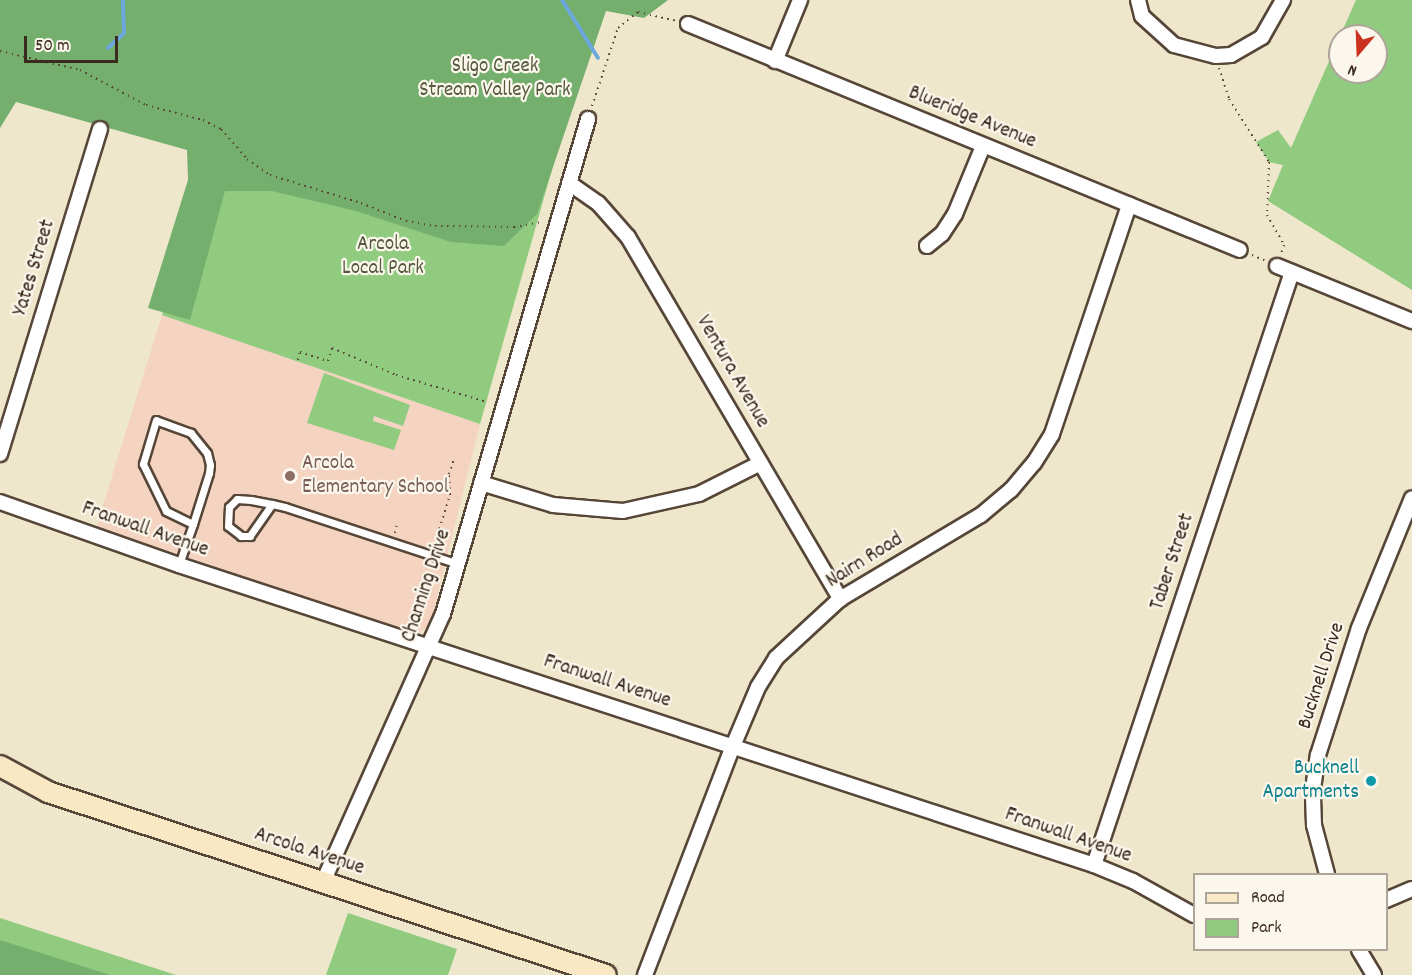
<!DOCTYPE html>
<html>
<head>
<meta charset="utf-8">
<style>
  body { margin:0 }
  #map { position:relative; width:1412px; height:975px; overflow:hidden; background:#efe7cb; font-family:Dekko,sans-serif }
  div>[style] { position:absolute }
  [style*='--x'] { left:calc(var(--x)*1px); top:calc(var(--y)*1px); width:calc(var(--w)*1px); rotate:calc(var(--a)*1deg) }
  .built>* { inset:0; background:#f4d3c0 }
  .green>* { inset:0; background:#90cb80 }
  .forest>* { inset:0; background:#74af6e }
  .stream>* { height:4px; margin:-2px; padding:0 2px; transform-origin:2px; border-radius:2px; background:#6ca7dd }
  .path>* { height:2px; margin-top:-1px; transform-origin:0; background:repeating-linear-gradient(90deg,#564638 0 1.5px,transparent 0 6px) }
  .roads { filter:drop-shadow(2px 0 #564638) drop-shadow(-2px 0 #564638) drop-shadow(0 2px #564638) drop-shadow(0 -2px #564638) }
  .lane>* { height:7px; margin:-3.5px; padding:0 3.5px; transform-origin:3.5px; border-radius:3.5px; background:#fff }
  .street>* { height:14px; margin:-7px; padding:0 7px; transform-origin:7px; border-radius:7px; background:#fff }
  .secondary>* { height:20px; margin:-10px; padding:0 10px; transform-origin:10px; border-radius:10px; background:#fae7c3 }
  .dots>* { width:16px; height:16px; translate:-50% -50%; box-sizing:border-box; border:3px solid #fbf7ec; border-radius:50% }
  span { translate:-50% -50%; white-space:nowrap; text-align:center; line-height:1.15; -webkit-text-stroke:4.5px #fbf7ec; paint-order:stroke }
  .park-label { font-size:21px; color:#545a3b }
  .street-label { font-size:21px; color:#3b2a1e }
  .education-label { font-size:21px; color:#785e54 }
  .left { translate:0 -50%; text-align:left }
  .culture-label { font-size:21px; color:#0d838f }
  .right { translate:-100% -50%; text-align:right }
  .legend { position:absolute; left:1193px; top:873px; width:195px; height:78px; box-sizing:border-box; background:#fbf7ec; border:2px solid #aea59a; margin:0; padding:8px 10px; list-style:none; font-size:18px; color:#3b2a1e }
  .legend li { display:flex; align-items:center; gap:12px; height:30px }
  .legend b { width:30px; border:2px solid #aea59a }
  .north { position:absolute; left:1328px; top:24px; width:60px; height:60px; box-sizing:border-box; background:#fbf7ec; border:2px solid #aea59a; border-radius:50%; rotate:199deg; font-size:16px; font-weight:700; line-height:24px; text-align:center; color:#3b2a1e }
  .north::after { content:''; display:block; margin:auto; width:21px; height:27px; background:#c8321e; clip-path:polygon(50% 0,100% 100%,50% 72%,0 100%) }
  .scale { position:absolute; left:24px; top:36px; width:94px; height:27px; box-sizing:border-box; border:3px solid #3b2a1e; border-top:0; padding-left:8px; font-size:18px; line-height:21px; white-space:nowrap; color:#3b2a1e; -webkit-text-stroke:4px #fbf7ec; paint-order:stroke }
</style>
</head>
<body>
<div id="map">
  <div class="built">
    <div style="clip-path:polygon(162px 315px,480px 424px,430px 625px,417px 634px,96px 528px)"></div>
  </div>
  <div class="green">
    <div style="clip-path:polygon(0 0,600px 0,480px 424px,162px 315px,211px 151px)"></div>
    <div style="clip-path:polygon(1356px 0,1412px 0,1412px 290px,1268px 201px,1283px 165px,1269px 162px,1256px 142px,1278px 130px,1291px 148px,1340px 36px,1340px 72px,1376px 72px,1376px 36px,1340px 36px)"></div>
    <div style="clip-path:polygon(324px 373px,410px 405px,403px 426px,374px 416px,373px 421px,401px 430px,394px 450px,307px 423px)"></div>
    <div style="clip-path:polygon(348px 913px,457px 949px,448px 975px,326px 975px)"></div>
    <div style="clip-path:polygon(0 918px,176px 975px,0 975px)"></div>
  </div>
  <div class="forest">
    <div style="clip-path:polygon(0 0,668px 0,644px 18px,606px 11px,537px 214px,504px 246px,451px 242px,356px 211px,272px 191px,225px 191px,190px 320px,148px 308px,188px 180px,187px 150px,16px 102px,0 128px)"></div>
    <div style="clip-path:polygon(0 940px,110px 975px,0 975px)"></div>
  </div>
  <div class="stream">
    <div style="--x:562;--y:0;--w:68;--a:58.2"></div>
    <div style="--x:108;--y:48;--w:22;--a:-43"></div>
    <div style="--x:124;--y:33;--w:33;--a:-92"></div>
  </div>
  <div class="path">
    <div style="--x:0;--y:51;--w:82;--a:13.4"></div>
    <div style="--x:80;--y:70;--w:75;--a:27.9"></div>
    <div style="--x:146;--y:105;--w:59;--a:14.7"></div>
    <div style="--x:203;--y:120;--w:20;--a:27"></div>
    <div style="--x:221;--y:129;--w:40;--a:49"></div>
    <div style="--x:247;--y:159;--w:28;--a:35"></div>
    <div style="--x:270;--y:175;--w:95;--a:17.1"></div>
    <div style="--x:361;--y:203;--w:48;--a:21.8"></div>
    <div style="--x:406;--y:221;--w:29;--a:10"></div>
    <div style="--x:435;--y:226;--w:79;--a:0.7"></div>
    <div style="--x:514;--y:227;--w:27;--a:-10"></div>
    <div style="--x:1219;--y:68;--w:33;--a:72"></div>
    <div style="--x:1229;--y:99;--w:75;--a:57.6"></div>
    <div style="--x:1269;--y:162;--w:53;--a:92.2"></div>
    <div style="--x:1267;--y:215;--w:34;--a:60"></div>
    <div style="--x:1284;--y:245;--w:9;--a:108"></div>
    <div style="--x:592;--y:106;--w:82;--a:-71.6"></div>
    <div style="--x:618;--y:28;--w:26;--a:-39"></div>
    <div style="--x:638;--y:12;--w:39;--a:13"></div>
    <div style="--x:1252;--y:255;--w:15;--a:23"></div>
    <div style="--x:298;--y:360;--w:8;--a:-76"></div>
    <div style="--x:300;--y:352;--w:29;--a:18"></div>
    <div style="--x:328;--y:361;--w:14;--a:-73"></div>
    <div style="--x:332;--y:348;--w:69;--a:22.9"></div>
    <div style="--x:396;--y:375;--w:95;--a:16.5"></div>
    <div style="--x:395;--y:533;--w:9;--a:-77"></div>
    <div style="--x:434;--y:546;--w:53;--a:-72.6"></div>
    <div style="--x:450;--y:495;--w:21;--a:-93"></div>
    <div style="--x:449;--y:474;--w:16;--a:-72"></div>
  </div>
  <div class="roads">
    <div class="lane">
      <div style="--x:272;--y:504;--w:39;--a:125"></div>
      <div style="--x:250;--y:536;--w:9;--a:180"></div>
      <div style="--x:241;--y:536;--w:16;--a:-142"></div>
      <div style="--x:228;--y:526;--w:19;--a:-87"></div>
      <div style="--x:229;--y:507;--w:11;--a:-45"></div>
      <div style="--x:237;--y:499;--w:14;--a:4"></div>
      <div style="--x:251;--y:500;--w:21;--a:11"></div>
      <div style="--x:272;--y:504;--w:13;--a:13"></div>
      <div style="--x:285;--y:507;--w:182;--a:18.2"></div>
      <div style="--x:179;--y:565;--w:16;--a:-72"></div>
      <div style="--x:184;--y:550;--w:28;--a:-71"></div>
      <div style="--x:193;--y:524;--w:53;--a:-72.6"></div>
      <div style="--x:209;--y:473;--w:8;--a:-83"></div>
      <div style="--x:210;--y:465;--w:12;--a:-104"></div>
      <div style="--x:207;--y:453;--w:26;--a:-129"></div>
      <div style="--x:191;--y:433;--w:37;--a:-160"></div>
      <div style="--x:156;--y:420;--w:46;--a:106.5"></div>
      <div style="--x:143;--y:464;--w:52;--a:63.9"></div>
      <div style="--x:166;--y:511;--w:30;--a:26"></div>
    </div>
    <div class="street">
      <div style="--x:1138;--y:0;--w:16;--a:76"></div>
      <div style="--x:1142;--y:16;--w:43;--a:42.2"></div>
      <div style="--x:1174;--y:45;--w:43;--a:14.7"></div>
      <div style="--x:1216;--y:56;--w:15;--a:-4"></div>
      <div style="--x:1231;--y:55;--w:36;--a:-30"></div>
      <div style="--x:1262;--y:37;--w:43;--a:-60.4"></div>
      <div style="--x:688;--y:24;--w:596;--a:22.27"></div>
      <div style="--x:775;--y:61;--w:66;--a:-67.7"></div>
      <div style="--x:569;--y:183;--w:35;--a:35"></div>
      <div style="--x:598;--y:203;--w:45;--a:48.6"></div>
      <div style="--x:628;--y:237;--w:420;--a:59.6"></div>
      <div style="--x:927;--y:246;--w:19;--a:-39"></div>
      <div style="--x:942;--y:234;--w:24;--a:-57"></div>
      <div style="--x:955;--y:214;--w:74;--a:-67.6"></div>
      <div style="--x:1277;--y:266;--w:146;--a:22.2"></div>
      <div style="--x:0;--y:454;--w:340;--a:-72.9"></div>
      <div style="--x:481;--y:483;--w:75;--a:17"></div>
      <div style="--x:553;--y:505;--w:70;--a:4.9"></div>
      <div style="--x:623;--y:511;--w:78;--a:-12.6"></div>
      <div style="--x:699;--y:494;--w:69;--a:-26.6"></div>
      <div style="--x:0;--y:502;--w:190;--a:19.4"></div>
      <div style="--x:179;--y:565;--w:963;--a:18.15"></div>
      <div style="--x:1094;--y:865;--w:42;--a:22.3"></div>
      <div style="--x:1133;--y:881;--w:70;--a:29.1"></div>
      <div style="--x:1094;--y:865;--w:625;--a:-71.54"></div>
      <div style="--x:1327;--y:874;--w:51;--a:-104.9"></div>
      <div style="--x:1314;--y:825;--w:36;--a:-92"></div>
      <div style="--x:1313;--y:789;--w:34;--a:-82"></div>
      <div style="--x:1318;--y:755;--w:133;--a:-72.1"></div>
      <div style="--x:1359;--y:628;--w:140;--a:-67.8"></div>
      <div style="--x:323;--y:882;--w:294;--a:-65.9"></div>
      <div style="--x:443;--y:614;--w:516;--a:-73.67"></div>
      <div style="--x:1386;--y:900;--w:28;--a:-23"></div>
      <div style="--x:1359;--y:950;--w:29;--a:59"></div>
      <div style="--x:645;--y:975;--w:245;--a:-69"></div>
      <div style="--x:733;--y:746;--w:64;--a:-67"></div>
      <div style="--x:758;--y:687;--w:34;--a:-58"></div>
      <div style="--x:776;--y:658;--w:87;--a:-42.7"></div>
      <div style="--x:840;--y:599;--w:164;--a:-30.8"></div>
      <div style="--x:981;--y:515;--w:39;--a:-40"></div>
      <div style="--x:1011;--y:490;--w:35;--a:-50"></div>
      <div style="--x:1034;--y:463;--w:34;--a:-58"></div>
      <div style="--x:1052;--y:434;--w:242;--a:-71.4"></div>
    </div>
    <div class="secondary">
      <div style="--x:0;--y:766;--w:55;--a:28.4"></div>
      <div style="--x:48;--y:792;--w:587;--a:18.16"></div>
    </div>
  </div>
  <div class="dots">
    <div style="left:290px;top:476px;background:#8d6e63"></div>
    <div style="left:1371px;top:781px;background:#0f9aa8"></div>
  </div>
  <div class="park-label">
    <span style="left:495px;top:79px">Sligo Creek<br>Stream Valley Park</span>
    <span style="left:383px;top:257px">Arcola<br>Local Park</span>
  </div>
  <div class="street-label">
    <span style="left:972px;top:118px;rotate:22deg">Blueridge Avenue</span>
    <span style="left:35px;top:268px;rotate:-73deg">Yates Street</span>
    <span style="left:732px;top:372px;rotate:60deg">Ventura Avenue</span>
    <span style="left:145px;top:530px;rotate:19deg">Franwall Avenue</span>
    <span style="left:865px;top:561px;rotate:-32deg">Nairn Road</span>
    <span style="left:1173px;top:562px;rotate:-72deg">Taber Street</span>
    <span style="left:427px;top:586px;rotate:-72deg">Channing Drive</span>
    <span style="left:1322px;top:676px;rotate:-72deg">Bucknell Drive</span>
    <span style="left:607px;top:682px;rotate:18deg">Franwall Avenue</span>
    <span style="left:1068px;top:836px;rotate:19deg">Franwall Avenue</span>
    <span style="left:309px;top:852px;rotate:18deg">Arcola Avenue</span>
  </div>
  <div class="education-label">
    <span class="left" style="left:302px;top:476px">Arcola<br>Elementary School</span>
  </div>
  <div class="culture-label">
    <span class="right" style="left:1359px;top:781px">Bucknell<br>Apartments</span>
  </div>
  <ul class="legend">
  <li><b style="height:8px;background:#fae7c3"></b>Road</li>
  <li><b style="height:16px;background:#90cb80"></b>Park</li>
  </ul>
  <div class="north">N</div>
  <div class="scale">50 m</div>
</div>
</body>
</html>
